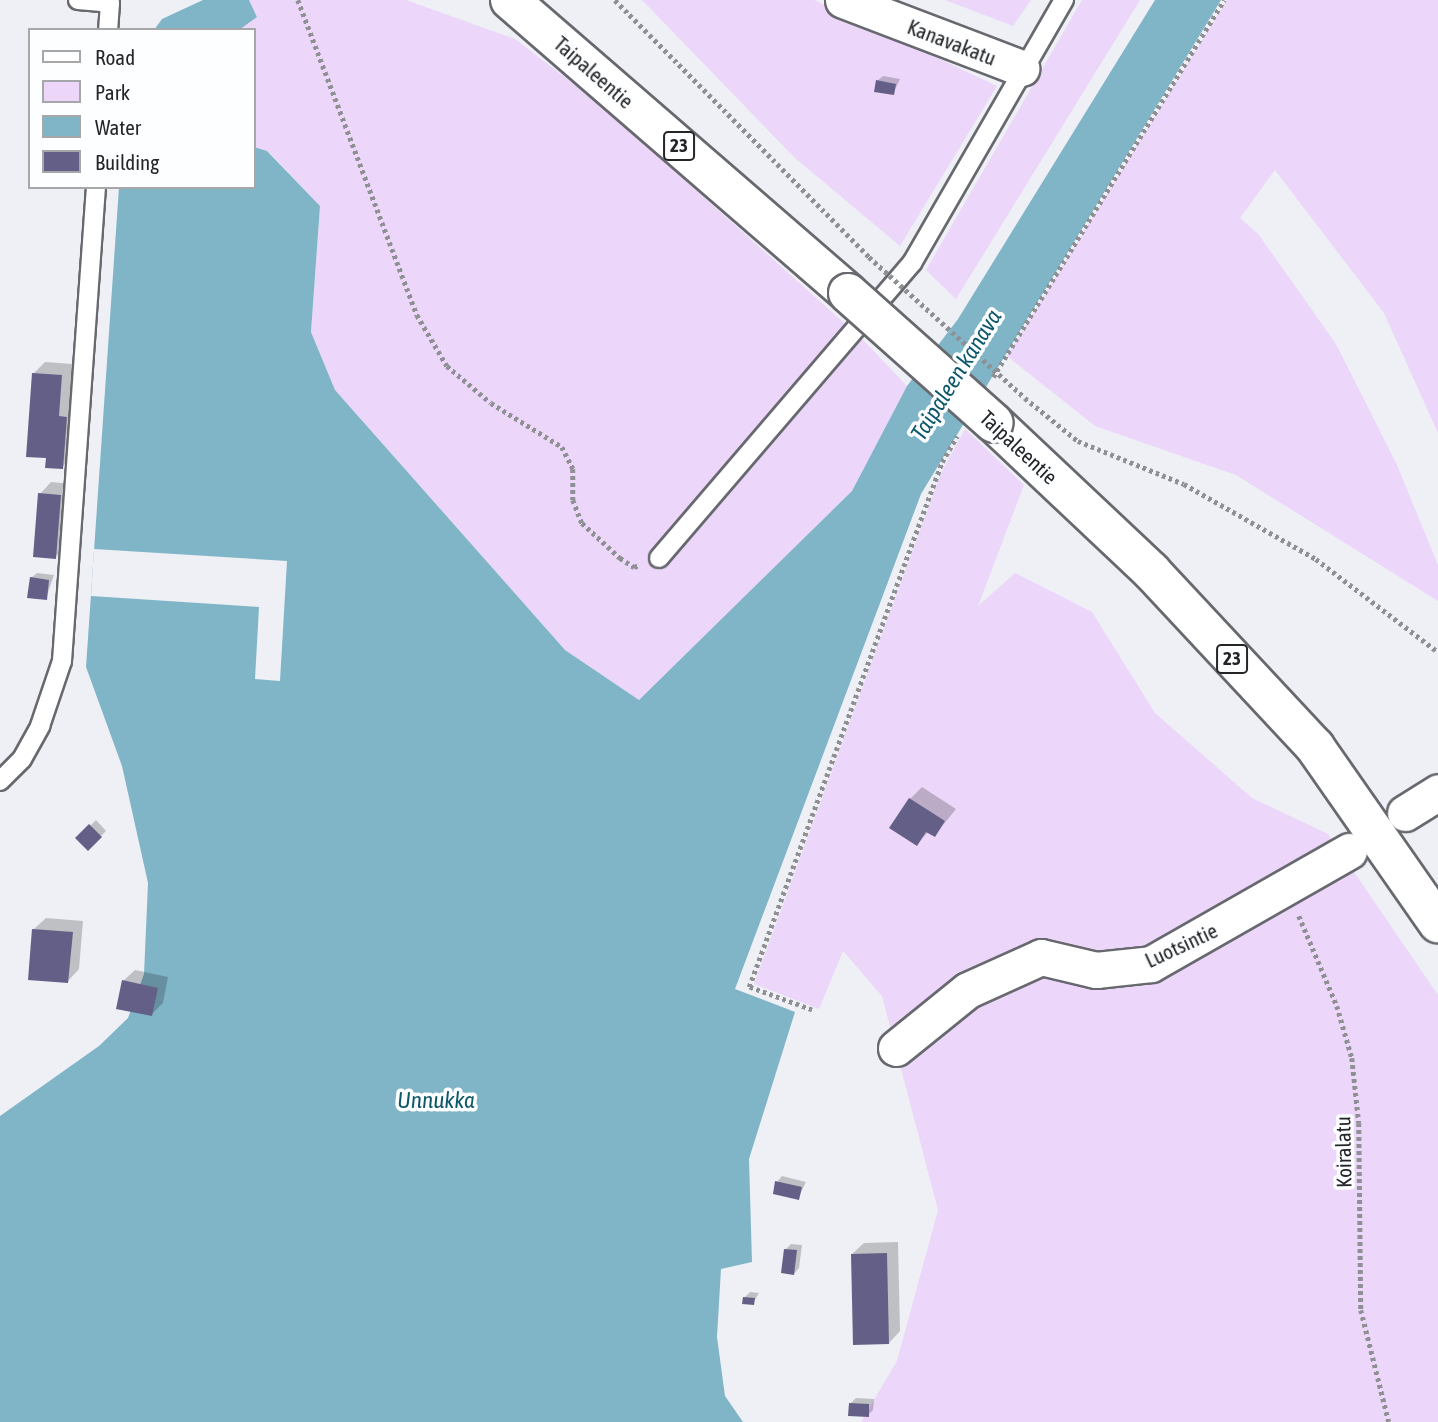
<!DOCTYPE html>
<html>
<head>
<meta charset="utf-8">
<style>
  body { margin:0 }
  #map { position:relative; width:1438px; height:1422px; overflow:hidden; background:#eef0f6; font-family:"Asap Condensed",sans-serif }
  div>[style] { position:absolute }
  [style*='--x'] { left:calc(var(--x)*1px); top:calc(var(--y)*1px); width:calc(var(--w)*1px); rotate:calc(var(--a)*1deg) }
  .green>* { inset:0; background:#ecd6f9 }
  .water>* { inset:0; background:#80b5c8 }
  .pier>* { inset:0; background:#eef0f6 }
  .shadow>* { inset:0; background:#0003 }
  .building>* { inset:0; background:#645f86 }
  .path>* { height:4.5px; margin-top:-2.25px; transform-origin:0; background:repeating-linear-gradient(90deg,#8e9094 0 3.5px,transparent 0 7px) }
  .roads { filter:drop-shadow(2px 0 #67696f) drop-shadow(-2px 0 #67696f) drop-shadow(0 2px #67696f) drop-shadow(0 -2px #67696f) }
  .service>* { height:18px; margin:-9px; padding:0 9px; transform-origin:9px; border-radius:9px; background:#fff }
  .minor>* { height:35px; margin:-17.5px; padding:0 17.5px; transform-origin:17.5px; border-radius:17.5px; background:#fff }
  .trunk>* { height:38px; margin:-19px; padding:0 19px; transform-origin:19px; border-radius:19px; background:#fff }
  .path-bridge>* { height:4.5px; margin-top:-2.25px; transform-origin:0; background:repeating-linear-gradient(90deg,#8e9094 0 3.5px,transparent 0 7px) }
  .bridges { filter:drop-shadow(2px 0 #67696f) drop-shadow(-2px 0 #67696f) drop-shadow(0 2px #67696f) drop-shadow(0 -2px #67696f) }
  .trunk-bridge>* { height:38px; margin:-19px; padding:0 19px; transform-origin:19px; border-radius:19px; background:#fff }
  span { translate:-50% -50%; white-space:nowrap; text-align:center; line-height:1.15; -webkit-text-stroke:7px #fdfeff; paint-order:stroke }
  .shield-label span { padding:2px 5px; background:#fdfeff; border:2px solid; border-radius:5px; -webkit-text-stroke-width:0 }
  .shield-label { font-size:19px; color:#242527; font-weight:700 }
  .street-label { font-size:21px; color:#242527 }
  .water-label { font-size:23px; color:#0e576b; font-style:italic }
  .legend { position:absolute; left:28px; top:28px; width:228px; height:161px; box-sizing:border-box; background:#fdfeff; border:2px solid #a6a7a9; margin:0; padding:9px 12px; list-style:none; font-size:21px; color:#242527 }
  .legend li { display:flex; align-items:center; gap:14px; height:35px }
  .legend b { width:35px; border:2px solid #a6a7a9 }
</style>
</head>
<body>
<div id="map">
  <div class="green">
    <div style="clip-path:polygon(249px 0,406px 0,515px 39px,600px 104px,863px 340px,907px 386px,852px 491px,639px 700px,565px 650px,335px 390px,311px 332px,320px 206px,268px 151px,254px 147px,254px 30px,239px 30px,257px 17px)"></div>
    <div style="clip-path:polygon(642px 0,814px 0,997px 86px,900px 246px,795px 158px)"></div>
    <div style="clip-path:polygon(945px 0,1031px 0,1013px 26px)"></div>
    <div style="clip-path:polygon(1082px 0,1140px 0,956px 299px,926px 270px)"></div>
    <div style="clip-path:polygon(1227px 0,1438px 0,1438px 433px,1384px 313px,1275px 170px,1240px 218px,1259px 235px,1336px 344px,1397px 465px,1438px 565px,1438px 601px,1236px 475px,1095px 426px,1007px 356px)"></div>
    <div style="clip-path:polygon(965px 429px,1024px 485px,978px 606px,1015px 573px,1092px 612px,1155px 713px,1252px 798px,1328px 834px,1438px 995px,1438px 1422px,861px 1422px,897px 1361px,938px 1210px,882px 996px,843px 951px,819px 1009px,754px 984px,941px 473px)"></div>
  </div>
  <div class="water">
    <div style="clip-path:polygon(203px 0,249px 0,257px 17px,239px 30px,154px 30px,162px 19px)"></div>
    <div style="clip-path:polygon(1155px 0,1221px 0,921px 494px,735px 989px,795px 1012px,749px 1159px,752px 1262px,721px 1269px,717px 1337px,725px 1396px,743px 1422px,0 1422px,0 1116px,99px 1046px,128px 1018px,144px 974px,148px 883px,122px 766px,86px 667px,119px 187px,254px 187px,254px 147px,267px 151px,320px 206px,311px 332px,335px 390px,565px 650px,639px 700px,852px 491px,907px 386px,958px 319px)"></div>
  </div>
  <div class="pier">
    <div style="clip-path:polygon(94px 549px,287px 561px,280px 681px,255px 679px,259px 607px,91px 596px)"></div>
  </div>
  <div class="shadow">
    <div style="clip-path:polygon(883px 76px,900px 79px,893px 94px,877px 81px)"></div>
    <div style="clip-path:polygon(45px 362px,73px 364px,70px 405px,78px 405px,74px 455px,62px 467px,48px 456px,34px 373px)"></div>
    <div style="clip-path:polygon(51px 482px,72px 484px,67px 545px,55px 557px,40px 494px)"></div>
    <div style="clip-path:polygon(37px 573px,54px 575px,46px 598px,31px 578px)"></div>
    <div style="clip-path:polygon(922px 787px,956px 809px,935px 835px,929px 831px,917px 844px,910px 799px)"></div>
    <div style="clip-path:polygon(96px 820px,106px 831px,88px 849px,78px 838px)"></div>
    <div style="clip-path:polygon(46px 918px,83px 921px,79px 969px,68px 981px,34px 929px)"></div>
    <div style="clip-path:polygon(135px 970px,168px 977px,163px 1003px,151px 1015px,123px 981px)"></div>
    <div style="clip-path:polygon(782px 1176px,806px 1182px,798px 1198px,777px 1182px)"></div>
    <div style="clip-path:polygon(898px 1242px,900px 1331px,889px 1343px,852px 1254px,864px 1243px)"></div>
    <div style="clip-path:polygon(791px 1244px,802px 1245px,799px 1268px,794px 1274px,785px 1250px)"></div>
    <div style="clip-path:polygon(750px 1292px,759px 1293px,753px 1303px,745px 1297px)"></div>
    <div style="clip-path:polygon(856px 1398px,874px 1399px,873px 1410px,868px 1415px,850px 1404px)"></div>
  </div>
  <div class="building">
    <div style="clip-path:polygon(876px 80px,896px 84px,894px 95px,874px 92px)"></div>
    <div style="clip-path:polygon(32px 373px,62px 375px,59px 416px,67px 417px,63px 469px,45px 468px,46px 458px,26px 457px)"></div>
    <div style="clip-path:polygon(38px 493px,61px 495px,56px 559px,33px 557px)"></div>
    <div style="clip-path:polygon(30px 577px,49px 580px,47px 600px,27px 598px)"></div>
    <div style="clip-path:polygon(909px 798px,945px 821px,935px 837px,926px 832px,917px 846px,889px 828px)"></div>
    <div style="clip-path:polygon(89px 824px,102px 837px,88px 851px,75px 838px)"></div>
    <div style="clip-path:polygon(32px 929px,73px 932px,68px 983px,28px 980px)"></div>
    <div style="clip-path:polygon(122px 980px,158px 988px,152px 1016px,116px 1009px)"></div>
    <div style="clip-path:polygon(775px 1181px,802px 1187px,799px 1200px,773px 1194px)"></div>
    <div style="clip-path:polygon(784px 1249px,797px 1250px,794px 1275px,781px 1273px)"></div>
    <div style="clip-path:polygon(887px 1253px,889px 1344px,853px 1345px,851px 1254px)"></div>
    <div style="clip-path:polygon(743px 1297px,755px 1298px,754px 1305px,742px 1304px)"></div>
    <div style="clip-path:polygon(849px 1403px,869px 1404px,869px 1417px,848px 1416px)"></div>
  </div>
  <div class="path">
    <div style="--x:298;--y:0;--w:337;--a:69.3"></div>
    <div style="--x:417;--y:315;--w:59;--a:59.5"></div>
    <div style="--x:447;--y:366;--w:57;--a:40.1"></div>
    <div style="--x:491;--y:403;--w:84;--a:31.8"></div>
    <div style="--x:562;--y:447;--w:25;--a:63"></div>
    <div style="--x:573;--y:469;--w:31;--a:90"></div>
    <div style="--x:573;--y:500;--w:25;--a:69"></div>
    <div style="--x:582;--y:523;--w:52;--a:42.6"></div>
    <div style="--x:620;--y:558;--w:17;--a:33"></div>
    <div style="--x:634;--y:567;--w:6;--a:-18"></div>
    <div style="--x:615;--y:0;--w:361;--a:45.3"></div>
    <div style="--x:993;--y:377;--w:442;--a:-58.5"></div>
    <div style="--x:1025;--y:398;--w:68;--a:39.1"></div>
    <div style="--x:1078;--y:441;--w:114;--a:22.1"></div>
    <div style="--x:1184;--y:484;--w:152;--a:29.6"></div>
    <div style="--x:1316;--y:559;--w:153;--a:37.3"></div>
    <div style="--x:1299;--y:916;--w:98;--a:67.1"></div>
    <div style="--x:1337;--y:1006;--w:54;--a:73.9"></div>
    <div style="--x:1352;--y:1058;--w:65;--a:83.9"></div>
    <div style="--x:1359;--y:1123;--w:187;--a:89.4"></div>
    <div style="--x:1361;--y:1310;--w:115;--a:76"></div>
    <div style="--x:812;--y:1010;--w:67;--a:-159.9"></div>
    <div style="--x:749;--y:987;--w:559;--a:-69.82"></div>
    <div style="--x:942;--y:462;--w:30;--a:-60"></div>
  </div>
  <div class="roads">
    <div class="service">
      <div style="--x:78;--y:0;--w:32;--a:5"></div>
      <div style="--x:110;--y:3;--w:27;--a:94"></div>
      <div style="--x:659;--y:558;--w:389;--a:-49.4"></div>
      <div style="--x:912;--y:263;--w:304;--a:-60"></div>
      <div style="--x:0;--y:781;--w:31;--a:-45"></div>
      <div style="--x:22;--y:759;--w:38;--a:-61"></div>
      <div style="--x:40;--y:726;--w:69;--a:-71.3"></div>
      <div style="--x:62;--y:661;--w:475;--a:-85.9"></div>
    </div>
    <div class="minor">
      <div style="--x:843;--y:0;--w:191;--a:20.9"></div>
      <div style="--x:1405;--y:813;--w:39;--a:-32"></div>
      <div style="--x:896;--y:1048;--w:92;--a:-38.9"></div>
      <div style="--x:968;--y:990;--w:80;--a:-24.3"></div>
      <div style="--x:1041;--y:957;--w:57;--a:13.3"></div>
      <div style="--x:1096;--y:970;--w:55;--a:-6.2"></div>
      <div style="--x:1151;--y:964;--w:228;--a:-29.7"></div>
    </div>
    <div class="trunk">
      <div style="--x:510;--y:0;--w:447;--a:40.9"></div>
      <div style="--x:994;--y:423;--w:216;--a:43.3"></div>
      <div style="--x:1151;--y:571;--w:241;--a:47"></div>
      <div style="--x:1315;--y:747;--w:215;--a:55.1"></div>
    </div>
  </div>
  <div class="path-bridge">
    <div style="--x:869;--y:257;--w:210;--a:42.1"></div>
  </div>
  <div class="bridges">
    <div class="trunk-bridge">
      <div style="--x:848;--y:293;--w:195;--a:41.7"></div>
    </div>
  </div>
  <div class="shield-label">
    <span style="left:679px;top:146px">23</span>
    <span style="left:1232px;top:659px">23</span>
  </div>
  <div class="street-label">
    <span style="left:952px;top:42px;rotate:21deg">Kanavakatu</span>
    <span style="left:594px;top:72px;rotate:41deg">Taipaleentie</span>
    <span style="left:1019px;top:447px;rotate:43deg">Taipaleentie</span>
    <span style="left:1181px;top:945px;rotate:-25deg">Luotsintie</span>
    <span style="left:1343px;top:1152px;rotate:-91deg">Koiralatu</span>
  </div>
  <div class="water-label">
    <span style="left:956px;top:375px;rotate:-58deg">Taipaleen kanava</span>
    <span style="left:436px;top:1100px">Unnukka</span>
  </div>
  <ul class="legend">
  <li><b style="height:9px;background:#fff"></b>Road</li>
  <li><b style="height:19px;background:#ecd6f9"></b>Park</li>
  <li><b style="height:19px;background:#80b5c8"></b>Water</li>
  <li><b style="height:19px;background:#645f86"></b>Building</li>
  </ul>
</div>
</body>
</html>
